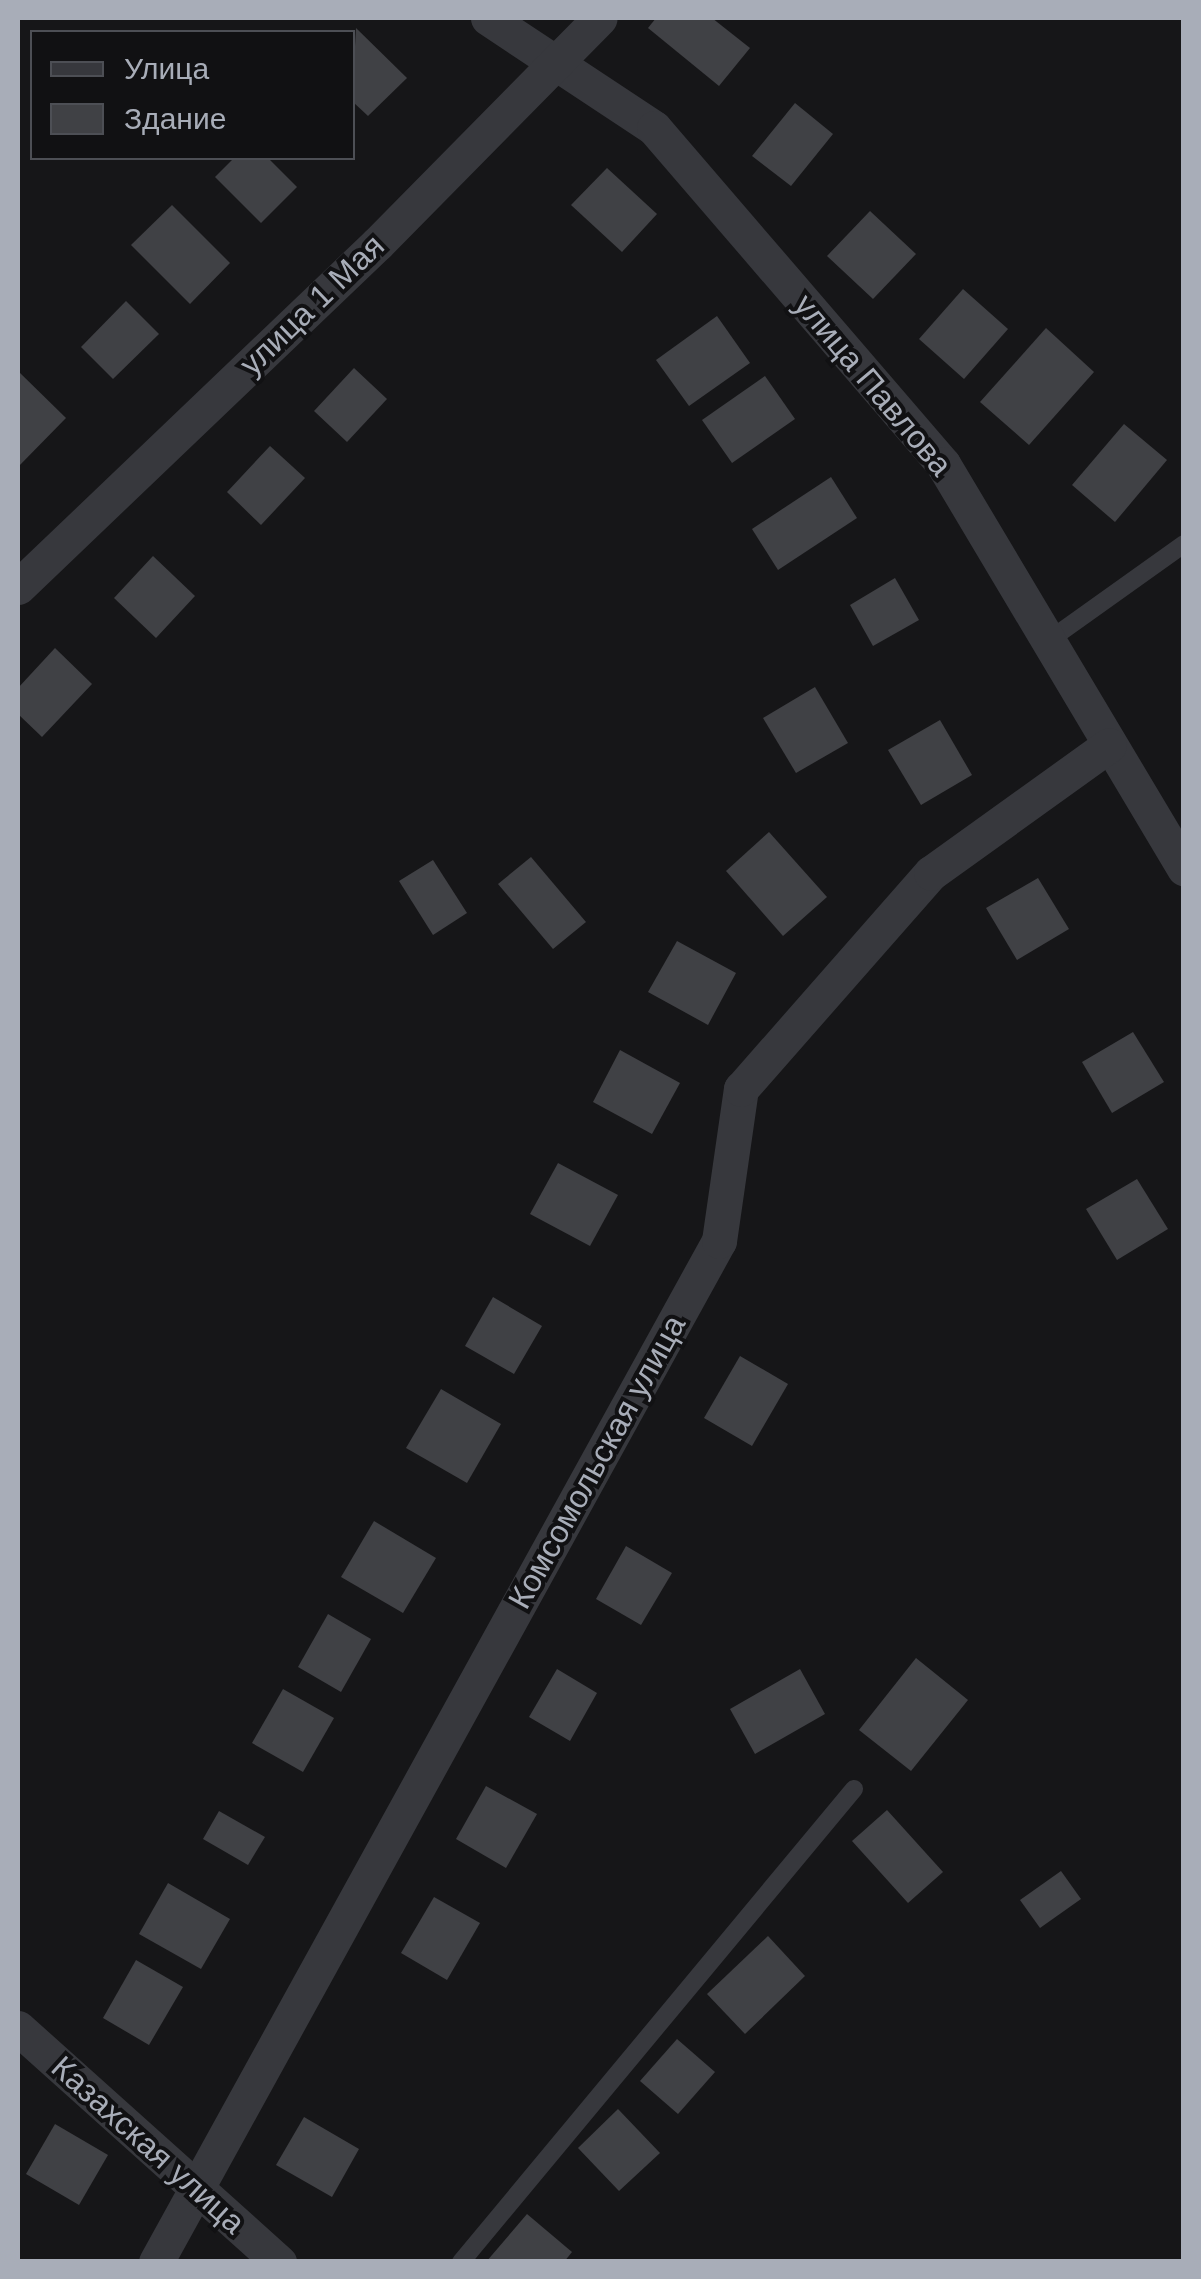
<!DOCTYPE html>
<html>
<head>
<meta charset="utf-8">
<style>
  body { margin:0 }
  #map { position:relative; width:1201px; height:2279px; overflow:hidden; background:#161618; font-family:Helvetica,sans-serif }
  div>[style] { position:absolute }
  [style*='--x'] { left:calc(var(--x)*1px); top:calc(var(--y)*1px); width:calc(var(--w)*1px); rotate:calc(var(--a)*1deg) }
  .building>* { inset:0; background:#404145 }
  .service>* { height:18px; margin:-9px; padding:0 9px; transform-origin:9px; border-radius:9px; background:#37383d }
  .minor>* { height:35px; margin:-17.5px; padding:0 17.5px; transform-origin:17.5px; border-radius:17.5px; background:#37383d }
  span { translate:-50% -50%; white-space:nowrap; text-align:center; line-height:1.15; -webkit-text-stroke:8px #111113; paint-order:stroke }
  .street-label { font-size:32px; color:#a8adb8 }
  .frame { position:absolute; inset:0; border:20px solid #a8adb8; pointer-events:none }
  .legend { position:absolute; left:30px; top:30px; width:325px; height:130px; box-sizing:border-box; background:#111113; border:2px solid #4d4f55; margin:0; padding:12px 18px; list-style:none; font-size:30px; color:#a8adb8 }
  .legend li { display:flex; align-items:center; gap:20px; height:50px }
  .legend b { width:50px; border:2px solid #4d4f55 }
</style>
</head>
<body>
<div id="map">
  <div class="building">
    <div style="clip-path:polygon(656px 18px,712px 18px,750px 48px,719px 86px,648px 28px)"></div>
    <div style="clip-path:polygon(356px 28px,407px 78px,368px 116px,352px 101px)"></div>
    <div style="clip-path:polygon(795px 103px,833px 134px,791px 186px,752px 156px)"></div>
    <div style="clip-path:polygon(234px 158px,268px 158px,297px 187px,261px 223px,215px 177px)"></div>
    <div style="clip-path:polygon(607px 168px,657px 214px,622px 252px,571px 205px)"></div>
    <div style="clip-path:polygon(172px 205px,230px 263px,190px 304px,131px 245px)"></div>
    <div style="clip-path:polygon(870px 211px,916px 254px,873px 299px,827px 256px)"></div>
    <div style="clip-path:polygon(963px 289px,1008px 329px,964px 379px,919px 339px)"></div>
    <div style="clip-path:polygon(126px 301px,159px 334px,113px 379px,81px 347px)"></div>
    <div style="clip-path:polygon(717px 316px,750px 363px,689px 406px,656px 360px)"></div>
    <div style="clip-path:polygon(1046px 328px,1094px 372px,1029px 445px,980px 402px)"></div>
    <div style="clip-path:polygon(354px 368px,387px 399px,347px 442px,314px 411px)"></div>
    <div style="clip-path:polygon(18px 371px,66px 418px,18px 467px)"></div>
    <div style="clip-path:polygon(765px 376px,795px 419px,732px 463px,702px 420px)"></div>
    <div style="clip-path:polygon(1124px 424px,1167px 460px,1115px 522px,1072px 485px)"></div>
    <div style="clip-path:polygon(270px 446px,305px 478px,261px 525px,227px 492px)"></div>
    <div style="clip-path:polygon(831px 477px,857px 518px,778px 570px,752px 529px)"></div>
    <div style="clip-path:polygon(153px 556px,195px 596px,156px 638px,114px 598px)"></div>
    <div style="clip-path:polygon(895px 578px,919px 620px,873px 646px,850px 605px)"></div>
    <div style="clip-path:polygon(55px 648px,92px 684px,42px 737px,18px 714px,18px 688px)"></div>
    <div style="clip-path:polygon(815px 687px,848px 743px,796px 773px,763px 718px)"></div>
    <div style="clip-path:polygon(940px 720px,972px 775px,921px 805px,888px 750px)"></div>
    <div style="clip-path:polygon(769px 832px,827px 897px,783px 936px,726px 871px)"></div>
    <div style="clip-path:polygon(531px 857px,586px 922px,553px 949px,498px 884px)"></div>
    <div style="clip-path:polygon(433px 860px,467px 913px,433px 935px,399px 881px)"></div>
    <div style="clip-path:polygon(1038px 878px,1069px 929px,1017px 960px,986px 908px)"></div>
    <div style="clip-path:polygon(677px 941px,736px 973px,708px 1025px,648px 992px)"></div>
    <div style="clip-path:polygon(1133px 1032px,1164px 1082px,1112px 1113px,1082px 1062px)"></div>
    <div style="clip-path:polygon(620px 1050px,680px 1083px,652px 1134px,593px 1102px)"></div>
    <div style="clip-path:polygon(558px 1163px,618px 1195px,590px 1246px,530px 1214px)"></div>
    <div style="clip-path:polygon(1137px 1179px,1168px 1229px,1117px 1260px,1086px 1209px)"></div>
    <div style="clip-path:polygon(493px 1297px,542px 1326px,514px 1374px,465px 1346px)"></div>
    <div style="clip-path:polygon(740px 1356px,788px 1384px,752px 1446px,704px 1418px)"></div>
    <div style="clip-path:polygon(441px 1389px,501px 1424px,467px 1483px,406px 1448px)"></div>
    <div style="clip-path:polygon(374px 1521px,436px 1558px,403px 1613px,341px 1577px)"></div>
    <div style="clip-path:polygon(626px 1546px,672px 1573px,641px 1625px,596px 1599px)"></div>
    <div style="clip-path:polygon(328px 1614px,371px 1639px,341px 1692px,298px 1667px)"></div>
    <div style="clip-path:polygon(916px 1658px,968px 1700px,911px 1771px,859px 1730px)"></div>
    <div style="clip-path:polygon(557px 1669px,597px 1693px,570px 1741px,529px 1717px)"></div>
    <div style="clip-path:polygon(800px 1669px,825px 1714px,755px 1754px,730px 1709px)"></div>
    <div style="clip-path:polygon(283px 1689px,334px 1718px,303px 1772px,252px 1743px)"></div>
    <div style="clip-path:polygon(486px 1786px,537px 1814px,506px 1868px,456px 1839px)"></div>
    <div style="clip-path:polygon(887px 1810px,943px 1872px,908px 1903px,852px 1841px)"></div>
    <div style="clip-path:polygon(219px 1811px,265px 1837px,248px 1865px,203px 1839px)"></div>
    <div style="clip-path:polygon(1061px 1871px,1081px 1899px,1040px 1928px,1020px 1900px)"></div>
    <div style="clip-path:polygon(168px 1883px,230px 1919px,201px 1969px,139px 1934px)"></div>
    <div style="clip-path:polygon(434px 1897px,480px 1923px,447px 1980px,401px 1953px)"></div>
    <div style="clip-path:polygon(768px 1936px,805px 1976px,745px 2034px,707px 1994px)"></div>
    <div style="clip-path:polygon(136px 1960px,183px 1987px,149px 2045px,103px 2018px)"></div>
    <div style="clip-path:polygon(677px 2039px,715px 2072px,678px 2114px,640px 2081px)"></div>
    <div style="clip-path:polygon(618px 2109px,660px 2153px,619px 2191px,578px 2148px)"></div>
    <div style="clip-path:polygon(304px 2117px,359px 2149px,332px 2197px,276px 2165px)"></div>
    <div style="clip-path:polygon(55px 2124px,108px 2155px,79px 2205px,26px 2174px)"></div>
    <div style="clip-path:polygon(527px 2214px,572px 2252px,564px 2262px,486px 2262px)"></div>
  </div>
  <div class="service">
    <div style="--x:1048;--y:641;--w:167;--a:-35.5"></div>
    <div style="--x:461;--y:2262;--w:615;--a:-50.28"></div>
  </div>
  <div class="minor">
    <div style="--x:488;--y:18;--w:199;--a:33.5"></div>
    <div style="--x:654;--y:128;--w:443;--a:49.3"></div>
    <div style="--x:943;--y:464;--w:471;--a:59.2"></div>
    <div style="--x:18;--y:587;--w:497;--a:-43.7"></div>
    <div style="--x:377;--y:244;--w:317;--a:-45.4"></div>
    <div style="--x:18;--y:2028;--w:351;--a:41.9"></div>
    <div style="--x:156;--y:2262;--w:1166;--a:-61.13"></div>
    <div style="--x:719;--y:1241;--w:154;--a:-81.8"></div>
    <div style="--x:741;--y:1089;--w:288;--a:-48.7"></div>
    <div style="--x:931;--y:873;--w:219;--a:-35.7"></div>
  </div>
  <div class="street-label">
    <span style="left:312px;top:305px;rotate:-44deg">улица 1 Мая</span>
    <span style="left:873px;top:385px;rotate:50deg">улица Павлова</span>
    <span style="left:597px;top:1462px;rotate:-61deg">Комсомольская улица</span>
    <span style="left:148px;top:2145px;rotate:42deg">Казахская улица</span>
  </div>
  <div class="frame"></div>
  <ul class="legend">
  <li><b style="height:12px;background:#37383d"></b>Улица</li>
  <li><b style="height:28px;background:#404145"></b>Здание</li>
  </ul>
</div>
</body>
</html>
